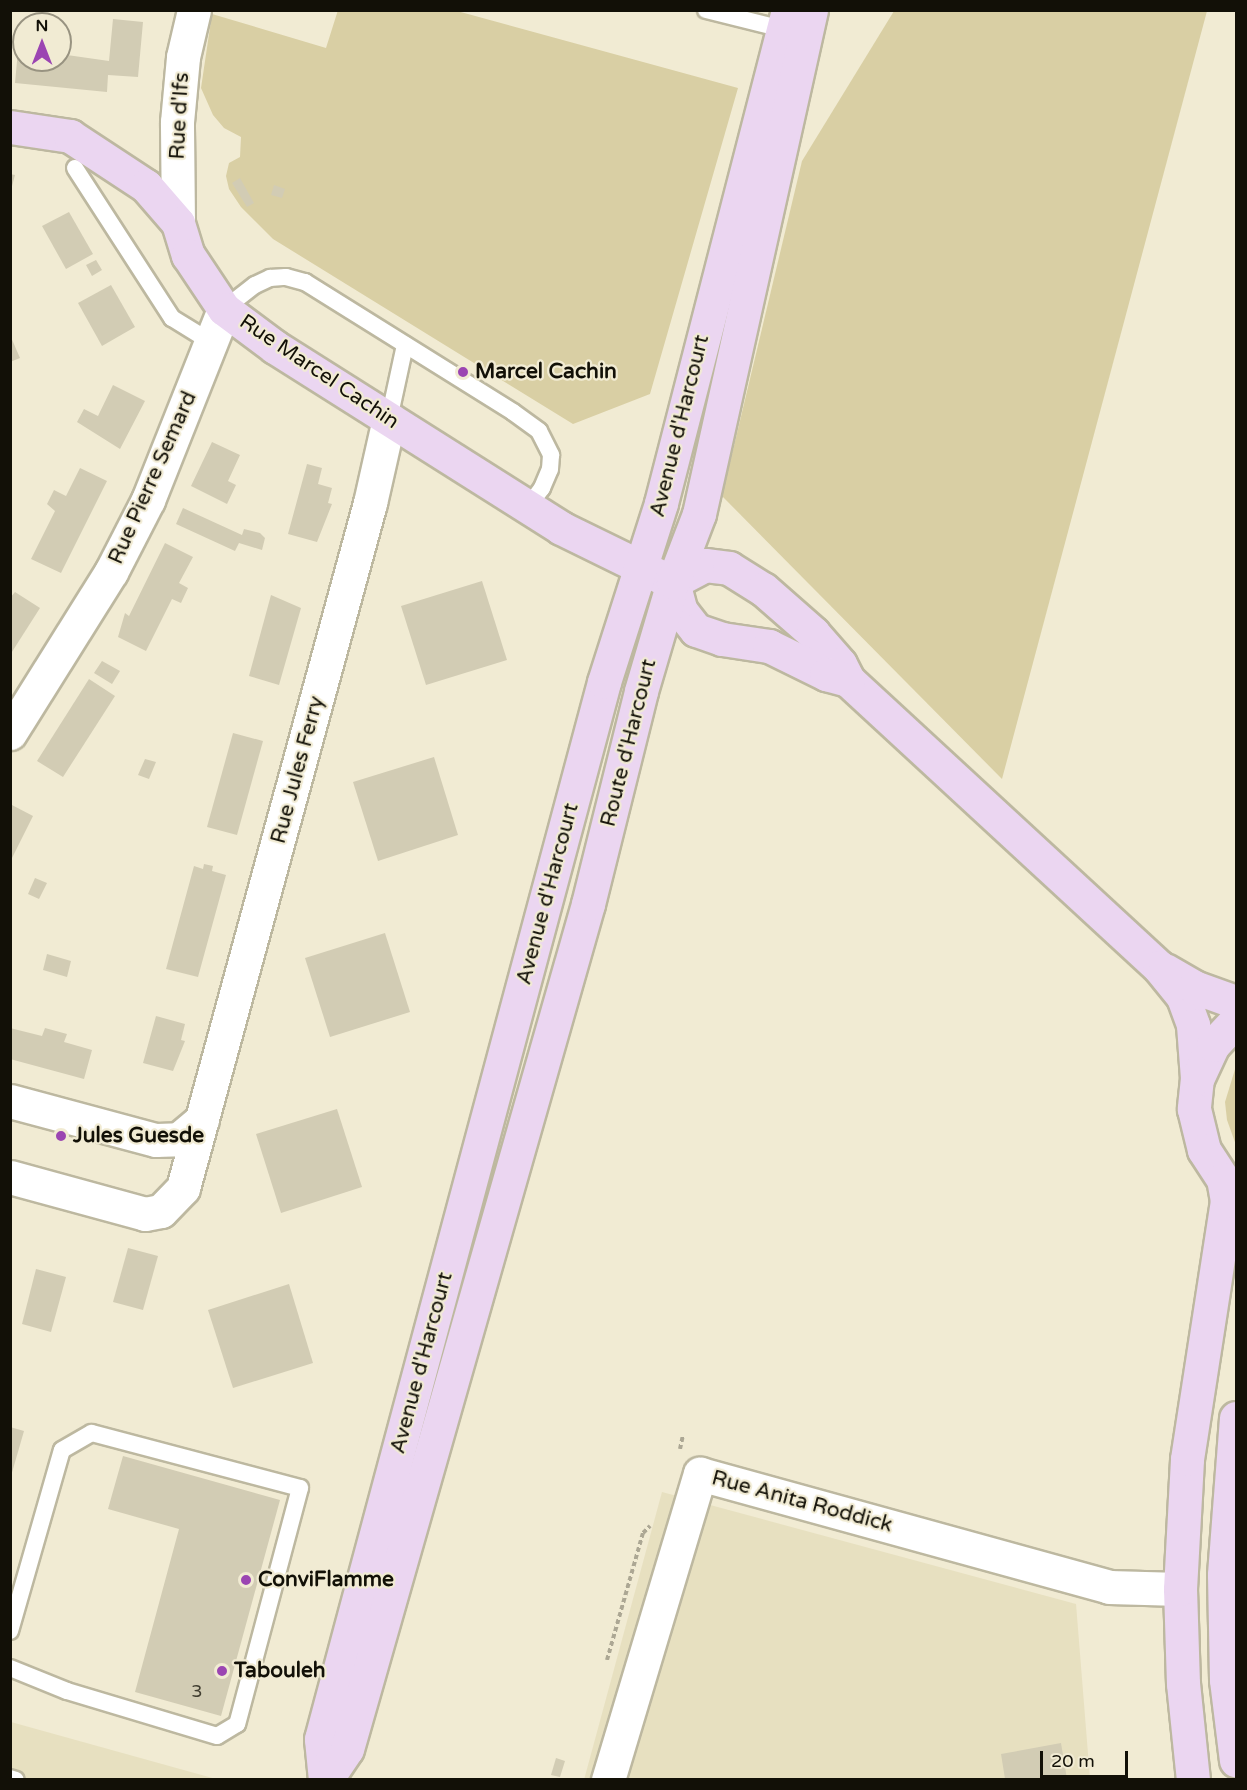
<!DOCTYPE html>
<html>
<head>
<meta charset="utf-8">
<style>
  body { margin:0 }
  #map { position:relative; width:1247px; height:1790px; overflow:hidden; background:#f1ebd3; font-family:"Varela Round",sans-serif }
  div>[style] { position:absolute }
  [style*='--x'] { left:calc(var(--x)*1px); top:calc(var(--y)*1px); width:calc(var(--w)*1px); rotate:calc(var(--a)*1deg) }
  .built>* { inset:0; background:#e7e0c0 }
  .green>* { inset:0; background:#d9cfa4 }
  .building>* { inset:0; background:#d2ccb4 }
  .path>* { height:4px; margin-top:-2px; transform-origin:0; background:repeating-linear-gradient(90deg,#aca794 0 4.5px,transparent 0 7.5px) }
  .roads { filter:drop-shadow(2px 0 #bdb8a0) drop-shadow(-2px 0 #bdb8a0) drop-shadow(0 2px #bdb8a0) drop-shadow(0 -2px #bdb8a0) }
  .lane>* { height:16px; margin:-8px; padding:0 8px; transform-origin:8px; border-radius:8px; background:#fff }
  .street>* { height:33px; margin:-16.5px; padding:0 16.5px; transform-origin:16.5px; border-radius:16.5px; background:#fff }
  .secondary>* { height:33px; margin:-16.5px; padding:0 16.5px; transform-origin:16.5px; border-radius:16.5px; background:#ebd6f1 }
  .dots>* { width:16px; height:16px; translate:-50% -50%; box-sizing:border-box; border:3px solid #f1ebd3; border-radius:50% }
  span { translate:-50% -50%; white-space:nowrap; text-align:center; line-height:1.15; -webkit-text-stroke:4.5px #f1ebd3; paint-order:stroke }
  .number-label { font-size:18px; color:#423f32 }
  .number-label span { -webkit-text-stroke-width:0 }
  .street-label { font-size:21px; color:#121007 }
  .poi-label { font-size:21px; color:#121007; font-weight:700 }
  .left { translate:0 -50%; text-align:left }
  .frame { position:absolute; inset:0; border:12px solid #121007; pointer-events:none }
  .north { position:absolute; left:12px; top:12px; width:60px; height:60px; box-sizing:border-box; background:#f1ebd3; border:2px solid #989381; border-radius:50%; rotate:0deg; font-size:16px; font-weight:700; line-height:24px; text-align:center; color:#121007 }
  .north::after { content:''; display:block; margin:auto; width:21px; height:27px; background:#9b45b2; clip-path:polygon(50% 0,100% 100%,50% 72%,0 100%) }
  .scale { position:absolute; left:1040px; top:1751px; width:88px; height:27px; box-sizing:border-box; border:3px solid #121007; border-top:0; padding-left:8px; font-size:18px; line-height:21px; white-space:nowrap; color:#121007; -webkit-text-stroke:4px #f1ebd3; paint-order:stroke }
</style>
</head>
<body>
<div id="map">
  <div class="built">
    <div style="clip-path:polygon(662px 1492px,1076px 1604px,1090px 1779px,584px 1780px)"></div>
    <div style="clip-path:polygon(11px 1722px,216px 1779px,11px 1779px)"></div>
  </div>
  <div class="green">
    <div style="clip-path:polygon(338px 10px,457px 11px,738px 88px,650px 394px,573px 424px,273px 239px,241px 207px,229px 189px,226px 176px,229px 163px,240px 157px,241px 137px,224px 128px,213px 115px,201px 88px,212px 14px,326px 48px)"></div>
    <div style="clip-path:polygon(894px 11px,1207px 11px,1002px 779px,722px 496px,802px 161px)"></div>
    <div style="clip-path:polygon(1236px 1066px,1236px 1145px,1227px 1120px,1225px 1102px)"></div>
  </div>
  <div class="building">
    <div style="clip-path:polygon(113px 19px,143px 22px,138px 77px,108px 75px,107px 92px,15px 83px,18px 50px,24px 51px,24px 60px,60px 60px,60px 54px,109px 61px)"></div>
    <div style="clip-path:polygon(10px 174px,15px 175px,11px 190px,10px 190px)"></div>
    <div style="clip-path:polygon(240px 178px,254px 203px,247px 207px,232px 183px)"></div>
    <div style="clip-path:polygon(274px 185px,285px 189px,282px 198px,271px 195px)"></div>
    <div style="clip-path:polygon(69px 212px,93px 254px,66px 269px,42px 226px)"></div>
    <div style="clip-path:polygon(96px 260px,102px 270px,92px 276px,86px 265px)"></div>
    <div style="clip-path:polygon(111px 285px,135px 327px,102px 346px,78px 303px)"></div>
    <div style="clip-path:polygon(10px 335px,20px 358px,10px 362px)"></div>
    <div style="clip-path:polygon(113px 385px,145px 401px,120px 449px,77px 422px,84px 409px,98px 416px)"></div>
    <div style="clip-path:polygon(212px 442px,240px 455px,228px 481px,236px 485px,227px 504px,191px 486px)"></div>
    <div style="clip-path:polygon(307px 464px,322px 468px,318px 484px,332px 488px,328px 503px,332px 504px,317px 542px,288px 534px)"></div>
    <div style="clip-path:polygon(80px 468px,107px 481px,61px 573px,31px 559px,55px 511px,47px 504px,54px 490px,66px 496px)"></div>
    <div style="clip-path:polygon(183px 508px,242px 535px,244px 529px,260px 533px,265px 538px,262px 550px,239px 543px,235px 551px,176px 524px)"></div>
    <div style="clip-path:polygon(165px 543px,193px 557px,179px 583px,188px 588px,181px 603px,172px 599px,146px 651px,118px 637px,125px 613px,129px 616px)"></div>
    <div style="clip-path:polygon(482px 581px,507px 660px,426px 685px,401px 606px)"></div>
    <div style="clip-path:polygon(15px 592px,40px 608px,10px 655px,10px 598px)"></div>
    <div style="clip-path:polygon(271px 595px,301px 608px,279px 685px,249px 676px)"></div>
    <div style="clip-path:polygon(102px 661px,120px 671px,112px 684px,94px 673px)"></div>
    <div style="clip-path:polygon(89px 679px,115px 696px,63px 777px,37px 761px)"></div>
    <div style="clip-path:polygon(233px 733px,263px 741px,237px 835px,207px 827px)"></div>
    <div style="clip-path:polygon(434px 757px,458px 835px,378px 861px,353px 782px)"></div>
    <div style="clip-path:polygon(145px 759px,156px 762px,149px 779px,138px 775px)"></div>
    <div style="clip-path:polygon(10px 804px,33px 816px,10px 862px)"></div>
    <div style="clip-path:polygon(204px 864px,213px 866px,212px 871px,226px 875px,198px 977px,166px 969px,194px 866px,203px 869px)"></div>
    <div style="clip-path:polygon(35px 878px,47px 883px,39px 899px,28px 894px)"></div>
    <div style="clip-path:polygon(385px 933px,410px 1012px,330px 1037px,305px 958px)"></div>
    <div style="clip-path:polygon(47px 954px,71px 961px,67px 977px,43px 970px)"></div>
    <div style="clip-path:polygon(156px 1016px,185px 1024px,181px 1040px,185px 1041px,173px 1071px,143px 1063px)"></div>
    <div style="clip-path:polygon(10px 1028px,42px 1036px,45px 1028px,67px 1034px,64px 1042px,92px 1050px,84px 1079px,10px 1059px)"></div>
    <div style="clip-path:polygon(337px 1109px,362px 1187px,281px 1213px,256px 1134px)"></div>
    <div style="clip-path:polygon(128px 1248px,158px 1256px,143px 1310px,113px 1302px)"></div>
    <div style="clip-path:polygon(36px 1269px,66px 1277px,51px 1332px,22px 1324px)"></div>
    <div style="clip-path:polygon(289px 1284px,313px 1363px,233px 1388px,208px 1310px)"></div>
    <div style="clip-path:polygon(10px 1427px,24px 1431px,11px 1476px,10px 1476px)"></div>
    <div style="clip-path:polygon(123px 1456px,280px 1500px,221px 1716px,135px 1692px,179px 1529px,108px 1509px)"></div>
    <div style="clip-path:polygon(1061px 1743px,1067px 1779px,1005px 1779px,1001px 1754px)"></div>
    <div style="clip-path:polygon(556px 1758px,565px 1761px,560px 1777px,551px 1775px)"></div>
  </div>
  <div class="path">
    <div style="--x:680;--y:1449;--w:14;--a:-78"></div>
    <div style="--x:607;--y:1660;--w:132;--a:-74.2"></div>
    <div style="--x:643;--y:1533;--w:10;--a:-45"></div>
  </div>
  <div class="roads">
    <div class="lane">
      <div style="--x:706;--y:10;--w:79;--a:13.9"></div>
      <div style="--x:75;--y:168;--w:179;--a:57.1"></div>
      <div style="--x:172;--y:318;--w:46;--a:31.6"></div>
      <div style="--x:224;--y:309;--w:39;--a:-38"></div>
      <div style="--x:255;--y:285;--w:17;--a:-25"></div>
      <div style="--x:270;--y:278;--w:16;--a:-4"></div>
      <div style="--x:286;--y:277;--w:20;--a:15"></div>
      <div style="--x:305;--y:282;--w:245;--a:32"></div>
      <div style="--x:513;--y:412;--w:32;--a:36"></div>
      <div style="--x:539;--y:431;--w:27;--a:63"></div>
      <div style="--x:551;--y:455;--w:14;--a:94"></div>
      <div style="--x:550;--y:469;--w:21;--a:113"></div>
      <div style="--x:542;--y:488;--w:25;--a:127"></div>
      <div style="--x:389;--y:419;--w:76;--a:-77.8"></div>
      <div style="--x:10;--y:1631;--w:188;--a:-74"></div>
      <div style="--x:62;--y:1450;--w:34;--a:-30"></div>
      <div style="--x:92;--y:1433;--w:215;--a:14.8"></div>
      <div style="--x:300;--y:1488;--w:244;--a:104.9"></div>
      <div style="--x:237;--y:1724;--w:23;--a:149"></div>
      <div style="--x:217;--y:1736;--w:157;--a:-163.3"></div>
      <div style="--x:67;--y:1691;--w:61;--a:-158"></div>
      <div style="--x:10;--y:1778;--w:6;--a:18"></div>
    </div>
    <div class="street">
      <div style="--x:178;--y:223;--w:101;--a:-90.6"></div>
      <div style="--x:177;--y:122;--w:65;--a:-84.7"></div>
      <div style="--x:183;--y:57;--w:48;--a:-76.8"></div>
      <div style="--x:10;--y:733;--w:190;--a:-57.9"></div>
      <div style="--x:111;--y:572;--w:81;--a:-62.8"></div>
      <div style="--x:148;--y:500;--w:206;--a:-68.3"></div>
      <div style="--x:10;--y:1101;--w:151;--a:15"></div>
      <div style="--x:156;--y:1140;--w:23;--a:-2"></div>
      <div style="--x:179;--y:1139;--w:30;--a:-40"></div>
      <div style="--x:10;--y:1177;--w:140;--a:15.3"></div>
      <div style="--x:145;--y:1214;--w:16;--a:-11"></div>
      <div style="--x:161;--y:1211;--w:32;--a:-46"></div>
      <div style="--x:183;--y:1188;--w:710;--a:-74.73"></div>
      <div style="--x:370;--y:503;--w:86;--a:-77.3"></div>
      <div style="--x:608;--y:1780;--w:320;--a:-73.3"></div>
      <div style="--x:700;--y:1474;--w:424;--a:15.4"></div>
      <div style="--x:1109;--y:1587;--w:71;--a:1.6"></div>
    </div>
    <div class="secondary">
      <div style="--x:10;--y:127;--w:61;--a:8.5"></div>
      <div style="--x:70;--y:136;--w:91;--a:33.3"></div>
      <div style="--x:146;--y:186;--w:49;--a:49.1"></div>
      <div style="--x:178;--y:223;--w:34;--a:73"></div>
      <div style="--x:188;--y:255;--w:65;--a:56.3"></div>
      <div style="--x:224;--y:309;--w:64;--a:36.7"></div>
      <div style="--x:275;--y:347;--w:338;--a:32.3"></div>
      <div style="--x:561;--y:528;--w:114;--a:26.1"></div>
      <div style="--x:673;--y:582;--w:36;--a:-28"></div>
      <div style="--x:705;--y:565;--w:24;--a:7"></div>
      <div style="--x:729;--y:568;--w:40;--a:32"></div>
      <div style="--x:763;--y:589;--w:67;--a:41.3"></div>
      <div style="--x:813;--y:633;--w:41;--a:48.9"></div>
      <div style="--x:840;--y:664;--w:18;--a:63"></div>
      <div style="--x:848;--y:680;--w:423;--a:42.7"></div>
      <div style="--x:1159;--y:967;--w:38;--a:51"></div>
      <div style="--x:1183;--y:997;--w:30;--a:70"></div>
      <div style="--x:1193;--y:1025;--w:53;--a:85.7"></div>
      <div style="--x:1197;--y:1078;--w:31;--a:96"></div>
      <div style="--x:1194;--y:1109;--w:42;--a:76.3"></div>
      <div style="--x:1204;--y:1150;--w:35;--a:57"></div>
      <div style="--x:1223;--y:1179;--w:17;--a:40"></div>
      <div style="--x:673;--y:582;--w:30;--a:75"></div>
      <div style="--x:681;--y:611;--w:24;--a:52"></div>
      <div style="--x:696;--y:630;--w:28;--a:19"></div>
      <div style="--x:722;--y:639;--w:48;--a:8.5"></div>
      <div style="--x:769;--y:646;--w:64;--a:26.2"></div>
      <div style="--x:826;--y:674;--w:23;--a:15"></div>
      <div style="--x:1165;--y:970;--w:34;--a:30"></div>
      <div style="--x:1194;--y:987;--w:45;--a:19.7"></div>
      <div style="--x:1198;--y:1077;--w:35;--a:-65"></div>
      <div style="--x:1213;--y:1045;--w:34;--a:-47"></div>
      <div style="--x:1236;--y:1418;--w:157;--a:94.4"></div>
      <div style="--x:1224;--y:1575;--w:105;--a:88.9"></div>
      <div style="--x:1226;--y:1680;--w:81;--a:82.9"></div>
      <div style="--x:325;--y:1780;--w:41;--a:-95.6"></div>
      <div style="--x:321;--y:1739;--w:1094;--a:-75.01"></div>
      <div style="--x:604;--y:682;--w:188;--a:-72.3"></div>
      <div style="--x:661;--y:503;--w:509;--a:-75.55"></div>
      <div style="--x:326;--y:1780;--w:37;--a:-56"></div>
      <div style="--x:347;--y:1749;--w:879;--a:-74.08"></div>
      <div style="--x:588;--y:904;--w:219;--a:-76"></div>
      <div style="--x:641;--y:691;--w:114;--a:-73.6"></div>
      <div style="--x:673;--y:582;--w:73;--a:-69.1"></div>
      <div style="--x:699;--y:514;--w:516;--a:-77.47"></div>
      <div style="--x:1193;--y:1780;--w:97;--a:-95.9"></div>
      <div style="--x:1183;--y:1684;--w:95;--a:-91.8"></div>
      <div style="--x:1180;--y:1589;--w:130;--a:-86.9"></div>
      <div style="--x:1187;--y:1459;--w:261;--a:-81.2"></div>
      <div style="--x:1227;--y:1201;--w:22;--a:-100"></div>
    </div>
  </div>
  <div class="dots">
    <div style="left:463px;top:372px;background:#9b45b2"></div>
    <div style="left:61px;top:1136px;background:#9b45b2"></div>
    <div style="left:246px;top:1580px;background:#9b45b2"></div>
    <div style="left:222px;top:1671px;background:#9b45b2"></div>
  </div>
  <div class="number-label">
    <span style="left:197px;top:1691px">3</span>
  </div>
  <div class="street-label">
    <span style="left:180px;top:116px;rotate:-87deg">Rue d'Ifs</span>
    <span style="left:319px;top:372px;rotate:34deg">Rue Marcel Cachin</span>
    <span style="left:680px;top:426px;rotate:-76deg">Avenue d'Harcourt</span>
    <span style="left:153px;top:478px;rotate:-66deg">Rue Pierre Semard</span>
    <span style="left:629px;top:743px;rotate:-76deg">Route d'Harcourt</span>
    <span style="left:298px;top:770px;rotate:-75deg">Rue Jules Ferry</span>
    <span style="left:548px;top:894px;rotate:-75deg">Avenue d'Harcourt</span>
    <span style="left:422px;top:1363px;rotate:-75deg">Avenue d'Harcourt</span>
    <span style="left:802px;top:1502px;rotate:15deg">Rue Anita Roddick</span>
  </div>
  <div class="poi-label">
    <span class="left" style="left:475px;top:372px">Marcel Cachin</span>
    <span class="left" style="left:73px;top:1136px">Jules Guesde</span>
    <span class="left" style="left:258px;top:1580px">ConviFlamme</span>
    <span class="left" style="left:234px;top:1671px">Tabouleh</span>
  </div>
  <div class="frame"></div>
  <div class="north">N</div>
  <div class="scale">20 m</div>
</div>
</body>
</html>
